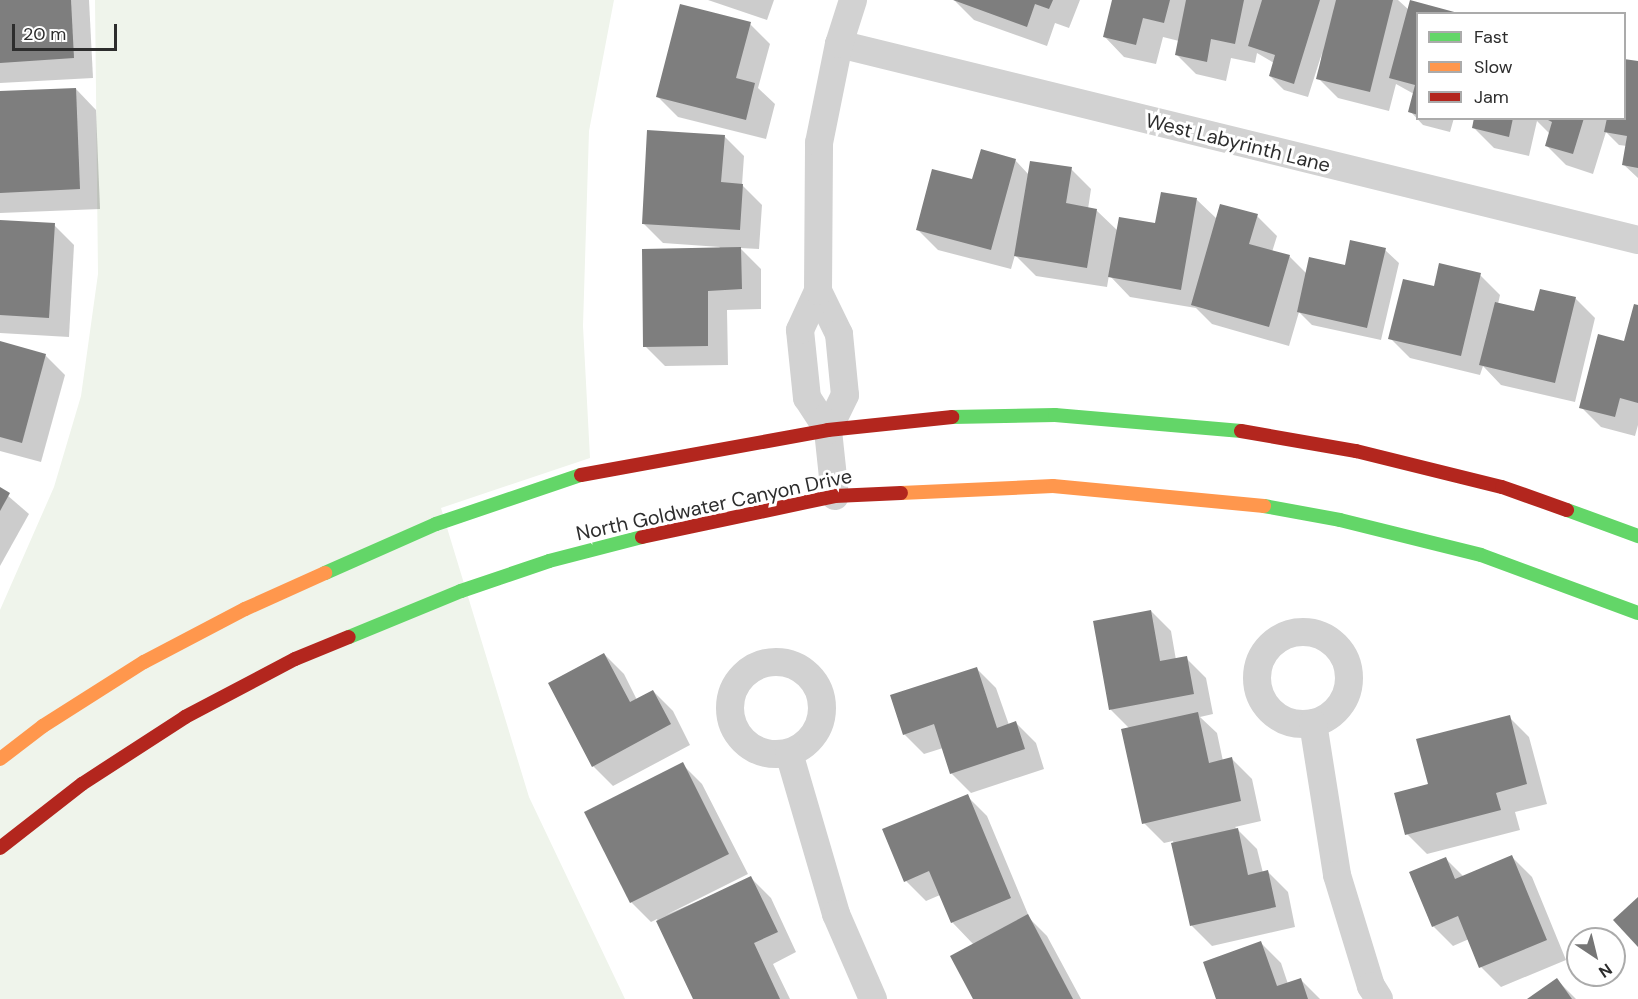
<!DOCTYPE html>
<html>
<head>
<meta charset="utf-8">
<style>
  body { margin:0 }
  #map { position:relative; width:1638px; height:999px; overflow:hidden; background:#fff; font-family:"DM Sans",sans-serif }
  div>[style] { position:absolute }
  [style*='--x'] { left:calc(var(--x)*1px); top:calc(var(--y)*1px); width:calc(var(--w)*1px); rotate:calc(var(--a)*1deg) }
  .green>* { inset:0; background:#eff4eb }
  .shadow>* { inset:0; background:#0003 }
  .building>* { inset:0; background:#7e7e7e }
  .street>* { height:28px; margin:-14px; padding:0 14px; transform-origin:14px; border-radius:14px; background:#d2d2d2 }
  .street>.ring { margin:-14px; padding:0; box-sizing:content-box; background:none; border:28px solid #d2d2d2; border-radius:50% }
  .fast>* { height:14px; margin:-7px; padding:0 7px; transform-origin:7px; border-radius:7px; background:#63d668 }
  .slow>* { height:14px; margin:-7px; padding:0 7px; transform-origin:7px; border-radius:7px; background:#ff974d }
  .jam>* { height:14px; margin:-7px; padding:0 7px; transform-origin:7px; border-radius:7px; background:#b3261e }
  span { translate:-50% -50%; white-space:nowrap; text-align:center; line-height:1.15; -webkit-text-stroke:6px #fff; paint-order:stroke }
  .street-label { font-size:20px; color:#2d2d2d }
  .legend { position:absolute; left:1416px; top:12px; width:210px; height:108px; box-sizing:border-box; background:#fff; border:2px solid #ababab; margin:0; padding:8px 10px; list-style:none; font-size:18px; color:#2d2d2d }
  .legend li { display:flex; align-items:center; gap:12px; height:30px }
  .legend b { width:30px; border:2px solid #ababab }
  .north { position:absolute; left:1566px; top:927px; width:60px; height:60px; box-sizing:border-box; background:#fff; border:2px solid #ababab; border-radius:50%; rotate:145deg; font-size:16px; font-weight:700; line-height:24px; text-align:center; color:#2d2d2d }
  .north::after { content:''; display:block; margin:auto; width:21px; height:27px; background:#767676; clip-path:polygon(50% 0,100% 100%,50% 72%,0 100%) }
  .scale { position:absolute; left:12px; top:24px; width:105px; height:27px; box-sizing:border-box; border:3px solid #2d2d2d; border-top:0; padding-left:8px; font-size:18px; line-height:21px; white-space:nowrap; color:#2d2d2d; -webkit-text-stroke:4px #fff; paint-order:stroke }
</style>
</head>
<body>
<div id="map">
  <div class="green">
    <div style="clip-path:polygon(95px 0,614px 0,589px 131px,583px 326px,590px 458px,441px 508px,529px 797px,625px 999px,0 999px,0 610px,54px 487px,81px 396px,98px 274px)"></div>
  </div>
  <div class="shadow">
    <div style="clip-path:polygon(0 0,89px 0,93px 78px,0 83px)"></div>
    <div style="clip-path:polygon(708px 0,774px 0,767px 20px)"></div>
    <div style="clip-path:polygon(954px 0,1080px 0,1069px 28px,1055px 23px,1047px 46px,974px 20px)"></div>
    <div style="clip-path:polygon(1113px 0,1398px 0,1409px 10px,1411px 2px,1455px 14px,1418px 14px,1418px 118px,1454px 118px,1450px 132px,1423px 125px,1410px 111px,1414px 94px,1396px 84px,1389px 111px,1338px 98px,1318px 78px,1322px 53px,1308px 97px,1284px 90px,1270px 76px,1274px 63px,1257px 53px,1255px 63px,1231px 58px,1226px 81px,1196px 74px,1176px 54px,1179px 41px,1163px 37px,1156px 64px,1124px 57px,1104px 36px)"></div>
    <div style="clip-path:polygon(750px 24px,770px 44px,758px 88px,775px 104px,766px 139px,678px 117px,658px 97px)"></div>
    <div style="clip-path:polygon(1638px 63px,1638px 178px,1623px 164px,1627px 146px,1619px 145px,1606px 132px,1593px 174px,1566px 165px,1546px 145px,1550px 134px,1537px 121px,1529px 156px,1494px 148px,1474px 128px,1476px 118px,1624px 118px)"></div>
    <div style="clip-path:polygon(76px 89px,96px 110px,100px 209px,0 213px,0 92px)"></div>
    <div style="clip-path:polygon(724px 136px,744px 156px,742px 185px,762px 205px,759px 249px,740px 248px,761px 269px,761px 309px,727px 310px,728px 365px,665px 366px,645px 346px,720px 247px,663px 243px,643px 223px)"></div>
    <div style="clip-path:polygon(1015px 160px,1029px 175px,1071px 169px,1091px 189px,1088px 209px,1096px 210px,1118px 231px,1156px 225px,1196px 199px,1217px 219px,1257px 216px,1277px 236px,1272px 252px,1289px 256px,1307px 274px,1346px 266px,1385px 250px,1399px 263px,1381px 340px,1312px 325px,1299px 312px,1289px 346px,1212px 324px,1196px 308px,1130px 297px,1109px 275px,1107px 287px,1036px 276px,1015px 255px,1011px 269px,938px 250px,918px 230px,973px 181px)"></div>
    <div style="clip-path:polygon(0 222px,54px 225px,74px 245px,69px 337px,0 333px)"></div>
    <div style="clip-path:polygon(1480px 275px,1500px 295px,1498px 304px,1535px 313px,1575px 298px,1595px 318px,1575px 402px,1501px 385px,1483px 366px,1480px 375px,1410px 358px,1390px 338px,1435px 288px)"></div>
    <div style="clip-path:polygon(1638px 307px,1638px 425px,1635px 436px,1601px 427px,1581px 407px,1625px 342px)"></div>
    <div style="clip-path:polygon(0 343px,45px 355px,65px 375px,41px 462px,0 451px)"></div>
    <div style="clip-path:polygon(0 489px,29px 514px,0 566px)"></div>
    <div style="clip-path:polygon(1151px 611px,1171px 631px,1176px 660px,1186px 658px,1206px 678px,1213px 714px,1200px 717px,1217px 733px,1223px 761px,1232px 759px,1252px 779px,1261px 821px,1235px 827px,1257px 849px,1263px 873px,1268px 872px,1288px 892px,1295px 927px,1212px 946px,1192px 926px,1173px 841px,1164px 843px,1144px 823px,1130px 729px,1111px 710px)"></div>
    <div style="clip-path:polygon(604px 654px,624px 674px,637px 700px,653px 691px,673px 711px,690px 745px,613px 786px,593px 766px)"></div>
    <div style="clip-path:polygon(976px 668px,996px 688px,1009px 725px,1016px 723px,1036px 743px,1044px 769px,971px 793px,951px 773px,943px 748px,924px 754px,904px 734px)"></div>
    <div style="clip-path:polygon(1509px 717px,1529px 737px,1547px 804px,1515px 812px,1520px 830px,1427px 854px,1407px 834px,1430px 785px)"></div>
    <div style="clip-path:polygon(682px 764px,702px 784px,748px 874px,666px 915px,751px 878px,771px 898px,796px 952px,773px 964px,790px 999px,695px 999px,657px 919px,651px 922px,631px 902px)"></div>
    <div style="clip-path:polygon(967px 796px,987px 816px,1030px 919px,1047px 936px,1081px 999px,975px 999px,974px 945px,952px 922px,940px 895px,926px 901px,906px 881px)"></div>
    <div style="clip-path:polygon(1512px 857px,1532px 877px,1566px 960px,1501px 987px,1481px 967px,1469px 939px,1453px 946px,1433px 926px,1446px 859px,1464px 877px)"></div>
    <div style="clip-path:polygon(1261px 943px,1281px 963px,1288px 984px,1300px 979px,1320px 999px,1218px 999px)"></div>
    <div style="clip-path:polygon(1557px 980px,1576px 999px,1530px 999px)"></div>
  </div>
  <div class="building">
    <div style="clip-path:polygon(0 0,71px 0,74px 58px,0 63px)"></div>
    <div style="clip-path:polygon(953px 0,1053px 0,1049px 9px,1035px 4px,1027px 27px)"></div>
    <div style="clip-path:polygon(1112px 0,1170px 0,1164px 23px,1143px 18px,1136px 45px,1103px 37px)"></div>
    <div style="clip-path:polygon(1186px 0,1244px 0,1235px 44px,1211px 39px,1207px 62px,1175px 55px)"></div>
    <div style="clip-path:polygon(1262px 0,1320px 0,1294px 84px,1269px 76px,1275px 55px,1248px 46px)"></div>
    <div style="clip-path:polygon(1336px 0,1393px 0,1370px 92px,1316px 79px)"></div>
    <div style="clip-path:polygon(1410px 0,1458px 13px,1418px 14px,1418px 115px,1408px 112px,1415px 85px,1389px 78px)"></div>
    <div style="clip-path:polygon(680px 4px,751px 22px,736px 78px,755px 83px,746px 120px,656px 97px)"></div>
    <div style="clip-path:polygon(1624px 59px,1638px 61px,1638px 168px,1622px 165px,1627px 136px,1604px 132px,1607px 118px,1624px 118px)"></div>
    <div style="clip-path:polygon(76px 88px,80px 189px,0 193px,0 91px)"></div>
    <div style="clip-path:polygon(1474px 118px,1513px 118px,1509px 137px,1472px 128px)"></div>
    <div style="clip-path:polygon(1544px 118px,1584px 118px,1573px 154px,1545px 146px,1552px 122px)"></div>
    <div style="clip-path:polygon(647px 130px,725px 135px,721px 182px,743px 184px,740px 230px,642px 224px)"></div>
    <div style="clip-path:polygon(981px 149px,1016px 159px,991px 250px,916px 230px,932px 169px,972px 179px)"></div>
    <div style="clip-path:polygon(1030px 161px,1072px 167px,1066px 203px,1097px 209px,1087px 268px,1014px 256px)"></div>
    <div style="clip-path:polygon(1161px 192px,1197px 198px,1181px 290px,1108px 277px,1119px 217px,1155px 223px)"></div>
    <div style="clip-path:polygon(1220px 204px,1258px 214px,1249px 244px,1290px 255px,1269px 327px,1191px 305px)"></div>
    <div style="clip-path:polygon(0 220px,55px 223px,49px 318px,0 315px)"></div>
    <div style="clip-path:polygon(1350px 240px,1386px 248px,1367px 328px,1297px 312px,1309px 257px,1345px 265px)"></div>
    <div style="clip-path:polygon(741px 247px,742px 289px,708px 291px,708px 346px,643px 347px,642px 249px)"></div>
    <div style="clip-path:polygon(1439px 263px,1481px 273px,1461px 356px,1388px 339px,1403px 279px,1434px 286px)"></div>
    <div style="clip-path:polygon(1540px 289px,1576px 297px,1555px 383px,1479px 365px,1495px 302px,1534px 311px)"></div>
    <div style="clip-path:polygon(1634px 304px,1638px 305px,1638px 403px,1620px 398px,1615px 417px,1579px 408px,1598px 334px,1624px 341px)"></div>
    <div style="clip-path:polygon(0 341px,46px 354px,22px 443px,0 437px)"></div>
    <div style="clip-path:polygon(0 487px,10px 493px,0 511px)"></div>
    <div style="clip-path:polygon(1151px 610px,1160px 661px,1187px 656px,1194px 694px,1109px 710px,1093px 621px)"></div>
    <div style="clip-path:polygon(604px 653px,630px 702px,653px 690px,671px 724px,592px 767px,548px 683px)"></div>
    <div style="clip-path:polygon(977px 667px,997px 728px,1016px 721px,1025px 749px,950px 774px,934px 724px,903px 735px,890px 695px)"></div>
    <div style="clip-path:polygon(1198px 712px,1209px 763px,1232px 757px,1241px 801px,1142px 824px,1121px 729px)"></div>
    <div style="clip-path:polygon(1510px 715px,1527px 784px,1496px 793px,1501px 810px,1405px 835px,1394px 793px,1428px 784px,1416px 739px)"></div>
    <div style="clip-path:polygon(683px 762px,729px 854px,630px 903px,584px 812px)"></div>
    <div style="clip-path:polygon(968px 794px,1011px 898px,951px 923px,929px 871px,904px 882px,882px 829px)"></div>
    <div style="clip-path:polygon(1238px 828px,1248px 875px,1268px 870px,1276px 907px,1190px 926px,1171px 843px)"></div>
    <div style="clip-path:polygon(1512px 855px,1547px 940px,1479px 968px,1458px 916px,1432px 927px,1409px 872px,1446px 857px,1455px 879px)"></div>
    <div style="clip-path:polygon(751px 876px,778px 932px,754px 943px,780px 999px,693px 999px,656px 921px)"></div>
    <div style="clip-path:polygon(1638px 897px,1638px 947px,1613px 920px)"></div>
    <div style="clip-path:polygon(1028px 914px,1073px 999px,973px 999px,950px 956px)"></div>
    <div style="clip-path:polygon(1261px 941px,1277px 986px,1301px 978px,1308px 999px,1216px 999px,1203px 962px)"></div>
    <div style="clip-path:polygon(1557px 978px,1572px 999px,1527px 999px)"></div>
  </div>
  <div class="street">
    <div style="--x:839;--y:44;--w:823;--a:13.78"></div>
    <div style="--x:818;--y:291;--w:48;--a:64"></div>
    <div style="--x:839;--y:334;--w:61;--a:84.4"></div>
    <div style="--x:845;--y:395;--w:39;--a:116"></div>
    <div style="--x:835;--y:496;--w:66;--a:-96.1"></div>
    <div style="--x:828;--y:430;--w:38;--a:-123"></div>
    <div style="--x:807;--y:398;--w:68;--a:-95.9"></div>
    <div style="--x:800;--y:330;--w:43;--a:-65.2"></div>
    <div style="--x:818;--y:291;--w:148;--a:-89.6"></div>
    <div style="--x:819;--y:143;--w:101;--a:-78.6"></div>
    <div style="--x:839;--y:44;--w:46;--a:-72.3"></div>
    <div class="ring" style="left:1257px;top:632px;width:64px;height:64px"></div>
    <div class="ring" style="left:730px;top:662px;width:64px;height:64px"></div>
    <div style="--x:1313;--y:723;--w:154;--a:81"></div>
    <div style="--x:1337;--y:875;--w:116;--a:73"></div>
    <div style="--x:1371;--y:986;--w:15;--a:58"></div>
    <div style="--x:789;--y:753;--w:168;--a:73.7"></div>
    <div style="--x:836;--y:914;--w:93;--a:66.5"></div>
  </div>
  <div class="fast">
    <div style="--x:952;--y:417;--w:103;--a:-1.1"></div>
    <div style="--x:1055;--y:415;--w:187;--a:4.9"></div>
    <div style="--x:1264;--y:506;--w:77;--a:10.4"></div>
    <div style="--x:1340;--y:520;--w:145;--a:13.9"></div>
    <div style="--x:1481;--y:555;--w:167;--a:20.3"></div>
    <div style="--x:1567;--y:510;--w:76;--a:20.1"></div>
    <div style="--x:325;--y:573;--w:121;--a:-23.8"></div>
    <div style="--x:436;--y:524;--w:153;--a:-18.7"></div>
    <div style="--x:349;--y:637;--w:121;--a:-22.3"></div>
    <div style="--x:461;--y:591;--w:93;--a:-18.8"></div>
    <div style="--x:549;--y:561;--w:96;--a:-14.5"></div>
  </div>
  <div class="slow">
    <div style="--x:901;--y:493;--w:152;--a:-2.6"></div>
    <div style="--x:1053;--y:486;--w:212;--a:5.4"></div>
    <div style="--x:0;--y:759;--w:54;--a:-37.5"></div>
    <div style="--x:43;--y:726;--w:120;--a:-32.4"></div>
    <div style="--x:144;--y:662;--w:114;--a:-27.7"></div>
    <div style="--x:245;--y:609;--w:88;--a:-24.2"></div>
  </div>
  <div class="jam">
    <div style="--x:1241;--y:431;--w:117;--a:9.9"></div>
    <div style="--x:1356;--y:451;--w:150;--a:13.9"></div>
    <div style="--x:1502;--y:487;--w:69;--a:19.5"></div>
    <div style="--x:581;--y:475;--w:251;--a:-10.3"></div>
    <div style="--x:828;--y:430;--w:125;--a:-6"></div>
    <div style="--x:642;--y:537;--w:197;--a:-12"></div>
    <div style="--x:835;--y:496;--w:66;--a:-2.6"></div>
    <div style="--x:0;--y:848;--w:104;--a:-38"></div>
    <div style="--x:82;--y:784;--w:123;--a:-33"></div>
    <div style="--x:185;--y:717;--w:124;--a:-27.8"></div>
    <div style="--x:295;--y:659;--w:58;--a:-22.2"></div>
  </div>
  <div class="street-label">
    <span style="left:1238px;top:143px;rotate:14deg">West Labyrinth Lane</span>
    <span style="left:714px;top:505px;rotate:-12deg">North Goldwater Canyon Drive</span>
  </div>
  <ul class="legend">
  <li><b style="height:8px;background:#63d668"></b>Fast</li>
  <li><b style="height:8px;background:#ff974d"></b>Slow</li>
  <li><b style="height:8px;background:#b3261e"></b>Jam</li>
  </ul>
  <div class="north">N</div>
  <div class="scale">20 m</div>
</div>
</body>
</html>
